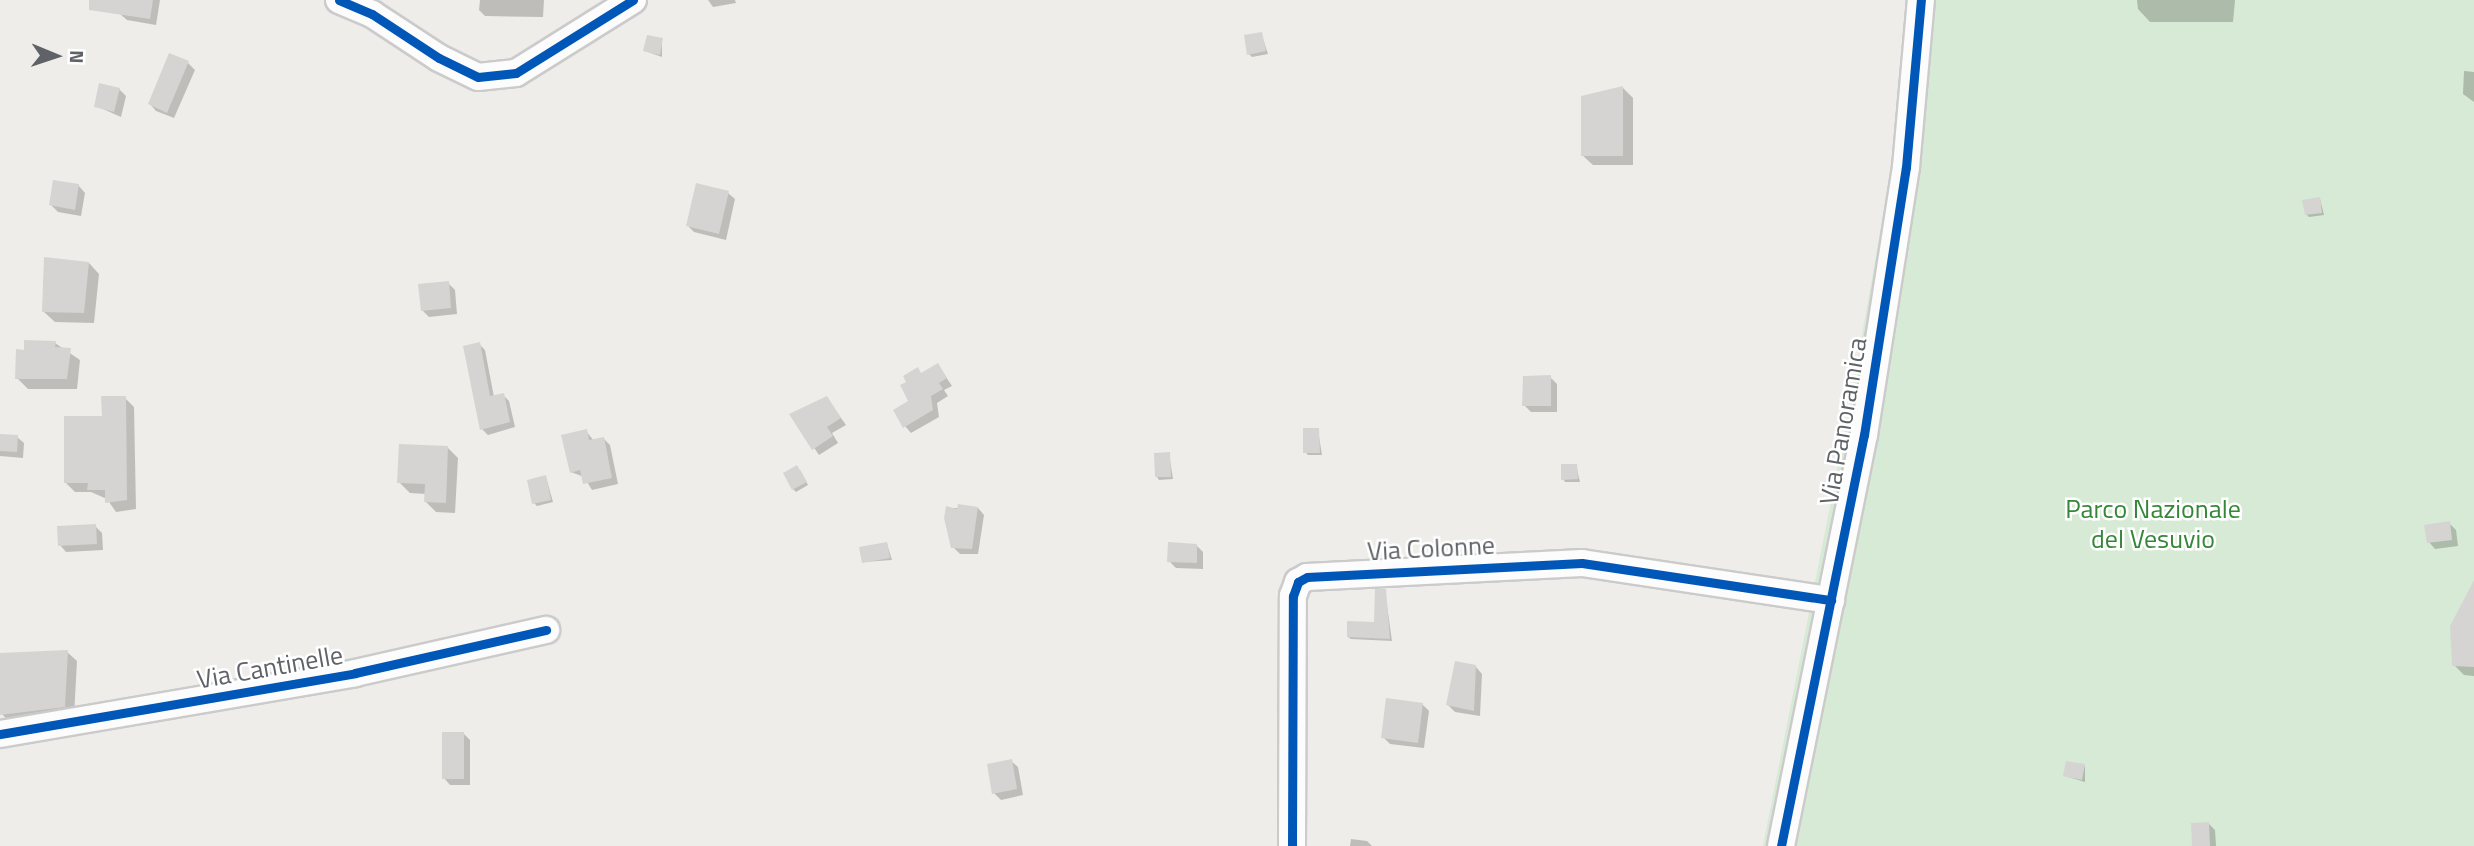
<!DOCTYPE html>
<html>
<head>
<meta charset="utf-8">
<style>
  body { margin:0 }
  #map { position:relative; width:2474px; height:846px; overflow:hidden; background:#eeede9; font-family:"Titillium Web",sans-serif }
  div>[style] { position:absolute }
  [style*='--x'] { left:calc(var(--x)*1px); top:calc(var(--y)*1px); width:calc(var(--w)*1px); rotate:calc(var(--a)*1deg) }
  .green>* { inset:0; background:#d7ead5 }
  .shadow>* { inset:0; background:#0003 }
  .building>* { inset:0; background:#d5d4d2 }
  .roads { filter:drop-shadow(2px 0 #cbcbcb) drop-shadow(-2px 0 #cbcbcb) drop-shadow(0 2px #cbcbcb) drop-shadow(0 -2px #cbcbcb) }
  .minor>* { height:26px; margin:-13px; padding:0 13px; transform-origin:13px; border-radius:13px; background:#fcfcfc }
  .cycleway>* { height:9px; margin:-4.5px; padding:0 4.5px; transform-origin:4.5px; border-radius:4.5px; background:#0057b8 }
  span { translate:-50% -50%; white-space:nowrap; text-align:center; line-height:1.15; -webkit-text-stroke:5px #fff; paint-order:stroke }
  .street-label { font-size:26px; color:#5f6267 }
  .park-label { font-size:26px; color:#36863a }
  .north { position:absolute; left:21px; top:21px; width:70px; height:70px; -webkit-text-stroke:5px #fff; paint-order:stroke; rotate:92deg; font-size:19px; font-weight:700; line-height:28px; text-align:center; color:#5f6267 }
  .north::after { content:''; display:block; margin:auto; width:24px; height:32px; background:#5f6267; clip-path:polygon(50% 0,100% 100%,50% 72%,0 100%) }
</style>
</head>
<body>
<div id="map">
  <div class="green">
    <div style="clip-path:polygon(1910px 0,2474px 0,2474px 846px,1763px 846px,1848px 415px,1907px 79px)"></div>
  </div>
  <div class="shadow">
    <div style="clip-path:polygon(122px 0,160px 0,156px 25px,127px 20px,120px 14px)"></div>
    <div style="clip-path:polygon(480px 0,544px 0,543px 17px,485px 16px,479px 10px)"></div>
    <div style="clip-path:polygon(735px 0,736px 3px,713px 7px,708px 0)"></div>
    <div style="clip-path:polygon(2137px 0,2235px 0,2233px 22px,2150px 22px,2138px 9px)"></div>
    <div style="clip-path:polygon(1261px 33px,1268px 54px,1252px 57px,1249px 54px)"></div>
    <div style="clip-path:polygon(662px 40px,662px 57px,645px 51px)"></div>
    <div style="clip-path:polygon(188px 63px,195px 70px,174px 118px,156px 111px,150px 104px)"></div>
    <div style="clip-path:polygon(2464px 71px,2474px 72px,2474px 102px,2463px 94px)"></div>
    <div style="clip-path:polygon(1623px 88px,1633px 98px,1633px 165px,1593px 165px,1582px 155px)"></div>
    <div style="clip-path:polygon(119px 89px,126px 96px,121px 117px,96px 106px)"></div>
    <div style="clip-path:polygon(79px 186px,85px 193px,81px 216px,58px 212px,51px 205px)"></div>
    <div style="clip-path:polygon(728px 193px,735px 199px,726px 240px,694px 232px,688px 226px)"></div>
    <div style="clip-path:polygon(2320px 199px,2324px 215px,2309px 217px,2306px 214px)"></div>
    <div style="clip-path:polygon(89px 263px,99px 274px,94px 323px,55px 322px,44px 312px)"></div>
    <div style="clip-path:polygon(448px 283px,455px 290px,457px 314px,429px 317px,422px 310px)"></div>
    <div style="clip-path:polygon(55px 343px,80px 360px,77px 389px,28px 389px,17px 378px,26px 351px)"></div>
    <div style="clip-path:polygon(479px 344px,485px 350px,494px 397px,503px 395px,509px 401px,515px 427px,488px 435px,482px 429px)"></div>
    <div style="clip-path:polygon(938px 365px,952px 386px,944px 390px,948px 396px,937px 403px,939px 417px,911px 433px,905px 426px,911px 402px,922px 374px)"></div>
    <div style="clip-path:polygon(1550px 377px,1557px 384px,1557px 412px,1531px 412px,1524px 405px)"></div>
    <div style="clip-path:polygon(125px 398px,134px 407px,136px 509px,116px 512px,107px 499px,91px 492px,75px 492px,66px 483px,103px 418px)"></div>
    <div style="clip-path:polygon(827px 398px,846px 425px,832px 433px,838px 443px,819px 455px,792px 415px)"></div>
    <div style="clip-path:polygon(1318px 430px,1322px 455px,1308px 455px,1305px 452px)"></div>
    <div style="clip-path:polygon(586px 431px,594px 441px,604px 439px,610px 445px,618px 484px,592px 490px,584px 477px,571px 472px)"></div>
    <div style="clip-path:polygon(0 436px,17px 437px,24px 443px,23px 458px,0 456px)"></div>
    <div style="clip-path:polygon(447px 447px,458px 458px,455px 513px,436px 512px,426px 502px,426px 494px,410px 493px,399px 482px)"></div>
    <div style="clip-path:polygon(1169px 454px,1173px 479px,1159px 480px,1157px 477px)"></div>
    <div style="clip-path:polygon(1576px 465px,1580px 482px,1565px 482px,1563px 479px)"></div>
    <div style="clip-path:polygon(800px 470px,808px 485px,796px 492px,793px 489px)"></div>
    <div style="clip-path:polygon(546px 477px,553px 502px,537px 506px,534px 503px)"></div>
    <div style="clip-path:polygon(948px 508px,978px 508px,984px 515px,978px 554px,960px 554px,953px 547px)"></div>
    <div style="clip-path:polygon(2449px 523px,2456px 530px,2458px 546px,2435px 549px,2429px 542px)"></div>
    <div style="clip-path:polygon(95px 526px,102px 533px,103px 550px,66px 552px,60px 545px)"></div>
    <div style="clip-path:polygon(887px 544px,892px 560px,864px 562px)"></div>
    <div style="clip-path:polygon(1196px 545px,1203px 552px,1203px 569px,1176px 568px,1169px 561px)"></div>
    <div style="clip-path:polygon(1385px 591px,1392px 641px,1351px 639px,1348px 637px,1375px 624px)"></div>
    <div style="clip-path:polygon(2474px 609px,2474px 676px,2464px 675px,2454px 665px)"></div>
    <div style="clip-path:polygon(67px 652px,77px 661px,74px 716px,11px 724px,2px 714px)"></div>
    <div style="clip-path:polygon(1476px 667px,1482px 674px,1480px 716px,1455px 712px,1448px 705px)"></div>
    <div style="clip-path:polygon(1422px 704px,1429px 711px,1424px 748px,1390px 744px,1383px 737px)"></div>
    <div style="clip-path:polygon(463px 733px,470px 740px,470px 785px,450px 785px,444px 778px)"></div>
    <div style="clip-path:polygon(1011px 761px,1018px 767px,1023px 795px,1001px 800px,994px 793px)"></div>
    <div style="clip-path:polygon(2085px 766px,2085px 782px,2065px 776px)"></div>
    <div style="clip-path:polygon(2208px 823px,2215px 830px,2216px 846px,2194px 846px)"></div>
    <div style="clip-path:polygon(1351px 839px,1367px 841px,1372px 846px,1350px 846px)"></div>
  </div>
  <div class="building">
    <div style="clip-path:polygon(89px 0,153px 0,150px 19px,89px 10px)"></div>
    <div style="clip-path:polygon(1262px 32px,1266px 51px,1247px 55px,1244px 35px)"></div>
    <div style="clip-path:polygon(647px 35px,663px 38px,660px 55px,643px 51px)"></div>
    <div style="clip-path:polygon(169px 53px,189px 61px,167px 113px,148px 104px)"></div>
    <div style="clip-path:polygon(99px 83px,120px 88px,114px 112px,94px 107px)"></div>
    <div style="clip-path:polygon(1623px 86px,1623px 156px,1581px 156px,1581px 96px)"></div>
    <div style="clip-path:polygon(53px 180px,79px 184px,75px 210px,49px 205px)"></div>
    <div style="clip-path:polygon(696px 183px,729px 191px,719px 234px,686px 226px)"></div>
    <div style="clip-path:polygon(2320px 197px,2322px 213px,2305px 215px,2302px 200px)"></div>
    <div style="clip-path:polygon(44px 257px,89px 262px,84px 313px,42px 312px)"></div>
    <div style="clip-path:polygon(449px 281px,451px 308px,421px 311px,418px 284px)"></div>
    <div style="clip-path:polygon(24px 340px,56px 341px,55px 347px,71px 348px,67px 379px,15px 379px,16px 349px,24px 350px)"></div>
    <div style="clip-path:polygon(480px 342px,490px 396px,504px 393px,510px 422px,480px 430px,463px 346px)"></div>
    <div style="clip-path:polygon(938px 363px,947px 378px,939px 383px,943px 389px,931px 396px,933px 410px,903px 428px,893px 410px,908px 401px,900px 385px,906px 382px,903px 376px,918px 367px,921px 373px)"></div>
    <div style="clip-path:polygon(1551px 375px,1551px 406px,1522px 406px,1523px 376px)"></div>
    <div style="clip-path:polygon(101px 396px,126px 396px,127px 500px,105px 503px,105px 490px,87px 490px,88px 483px,64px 483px,64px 416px,102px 416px)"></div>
    <div style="clip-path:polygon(827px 396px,841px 418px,827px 427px,833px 436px,812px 450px,789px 414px)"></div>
    <div style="clip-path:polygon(1303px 428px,1319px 428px,1320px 453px,1303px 453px)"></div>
    <div style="clip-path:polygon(587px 429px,589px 440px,604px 437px,612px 478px,583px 484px,580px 470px,570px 473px,561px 435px)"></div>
    <div style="clip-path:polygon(0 434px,18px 435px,17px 452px,0 451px)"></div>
    <div style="clip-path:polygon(399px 444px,448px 446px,446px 503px,424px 502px,425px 484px,397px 483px)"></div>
    <div style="clip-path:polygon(1170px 452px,1171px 477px,1155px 477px,1154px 453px)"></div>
    <div style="clip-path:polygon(1561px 464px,1577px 464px,1578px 479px,1561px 480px)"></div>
    <div style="clip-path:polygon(797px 465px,807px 482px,792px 490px,783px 473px)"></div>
    <div style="clip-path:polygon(546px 475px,551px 500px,532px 504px,527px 480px)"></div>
    <div style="clip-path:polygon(958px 504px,978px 507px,972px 549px,951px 548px,944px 518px,946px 506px,957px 509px)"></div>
    <div style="clip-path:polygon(2450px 521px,2452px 540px,2427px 543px,2424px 525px)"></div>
    <div style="clip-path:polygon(96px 524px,97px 544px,58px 546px,57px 526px)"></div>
    <div style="clip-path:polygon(887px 542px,890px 558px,862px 563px,859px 547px)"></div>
    <div style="clip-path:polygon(1168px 542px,1197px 544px,1197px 563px,1167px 562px)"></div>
    <div style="clip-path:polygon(2474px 580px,2474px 667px,2452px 666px,2450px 626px)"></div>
    <div style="clip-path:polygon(1375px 589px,1386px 589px,1390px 639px,1347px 637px,1347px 621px,1374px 622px)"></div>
    <div style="clip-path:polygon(68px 650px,65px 707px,0 715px,0 653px)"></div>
    <div style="clip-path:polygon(1455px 661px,1476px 665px,1474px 711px,1446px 705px)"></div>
    <div style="clip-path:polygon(1386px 698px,1423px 703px,1418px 743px,1381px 738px)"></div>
    <div style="clip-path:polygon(442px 732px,464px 732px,464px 779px,442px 779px)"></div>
    <div style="clip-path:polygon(1012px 759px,1017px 789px,992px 794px,987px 764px)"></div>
    <div style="clip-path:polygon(2066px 761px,2085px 764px,2082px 780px,2063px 776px)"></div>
    <div style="clip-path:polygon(2209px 822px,2210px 846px,2192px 846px,2191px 823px)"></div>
  </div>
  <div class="roads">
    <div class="minor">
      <div style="--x:339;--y:0;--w:36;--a:23"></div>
      <div style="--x:372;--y:14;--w:80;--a:33.3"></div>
      <div style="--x:439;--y:58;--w:43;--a:26"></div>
      <div style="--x:478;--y:77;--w:38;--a:-6"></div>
      <div style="--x:516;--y:73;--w:138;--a:-32"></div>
      <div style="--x:0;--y:734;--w:360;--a:-9.7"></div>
      <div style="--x:355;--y:673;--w:196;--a:-12.7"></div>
      <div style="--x:1292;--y:846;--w:250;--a:-89.8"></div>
      <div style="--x:1293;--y:596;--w:15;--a:-70"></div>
      <div style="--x:1298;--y:582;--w:10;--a:-29"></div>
      <div style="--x:1307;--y:577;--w:275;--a:-2.9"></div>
      <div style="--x:1582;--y:563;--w:252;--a:8.5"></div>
      <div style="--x:1781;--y:846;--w:419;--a:-78.6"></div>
      <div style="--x:1864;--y:435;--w:271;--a:-81.1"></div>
      <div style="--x:1906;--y:167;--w:168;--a:-84.9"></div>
    </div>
  </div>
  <div class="cycleway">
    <div style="--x:339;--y:0;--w:36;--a:23"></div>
    <div style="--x:372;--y:14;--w:80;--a:33.3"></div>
    <div style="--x:439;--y:58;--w:43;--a:26"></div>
    <div style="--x:478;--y:77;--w:38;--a:-6"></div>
    <div style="--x:516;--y:73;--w:138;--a:-32"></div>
    <div style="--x:0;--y:734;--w:360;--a:-9.7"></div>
    <div style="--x:355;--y:673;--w:196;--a:-12.7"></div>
    <div style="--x:1292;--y:846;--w:250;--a:-89.8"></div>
    <div style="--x:1293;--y:596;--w:15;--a:-70"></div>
    <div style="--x:1298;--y:582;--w:10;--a:-29"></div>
    <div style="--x:1307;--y:577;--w:275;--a:-2.9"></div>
    <div style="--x:1582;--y:563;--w:252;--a:8.5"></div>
    <div style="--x:1781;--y:846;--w:419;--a:-78.6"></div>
    <div style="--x:1864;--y:435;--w:271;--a:-81.1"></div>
    <div style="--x:1906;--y:167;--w:168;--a:-84.9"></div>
  </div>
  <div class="street-label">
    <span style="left:1843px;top:421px;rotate:-80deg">Via Panoramica</span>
    <span style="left:1431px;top:548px;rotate:-3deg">Via Colonne</span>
    <span style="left:270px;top:667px;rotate:-10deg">Via Cantinelle</span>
  </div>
  <div class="park-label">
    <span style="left:2153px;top:524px">Parco Nazionale<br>del Vesuvio</span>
  </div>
  <div class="north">N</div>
</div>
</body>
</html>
